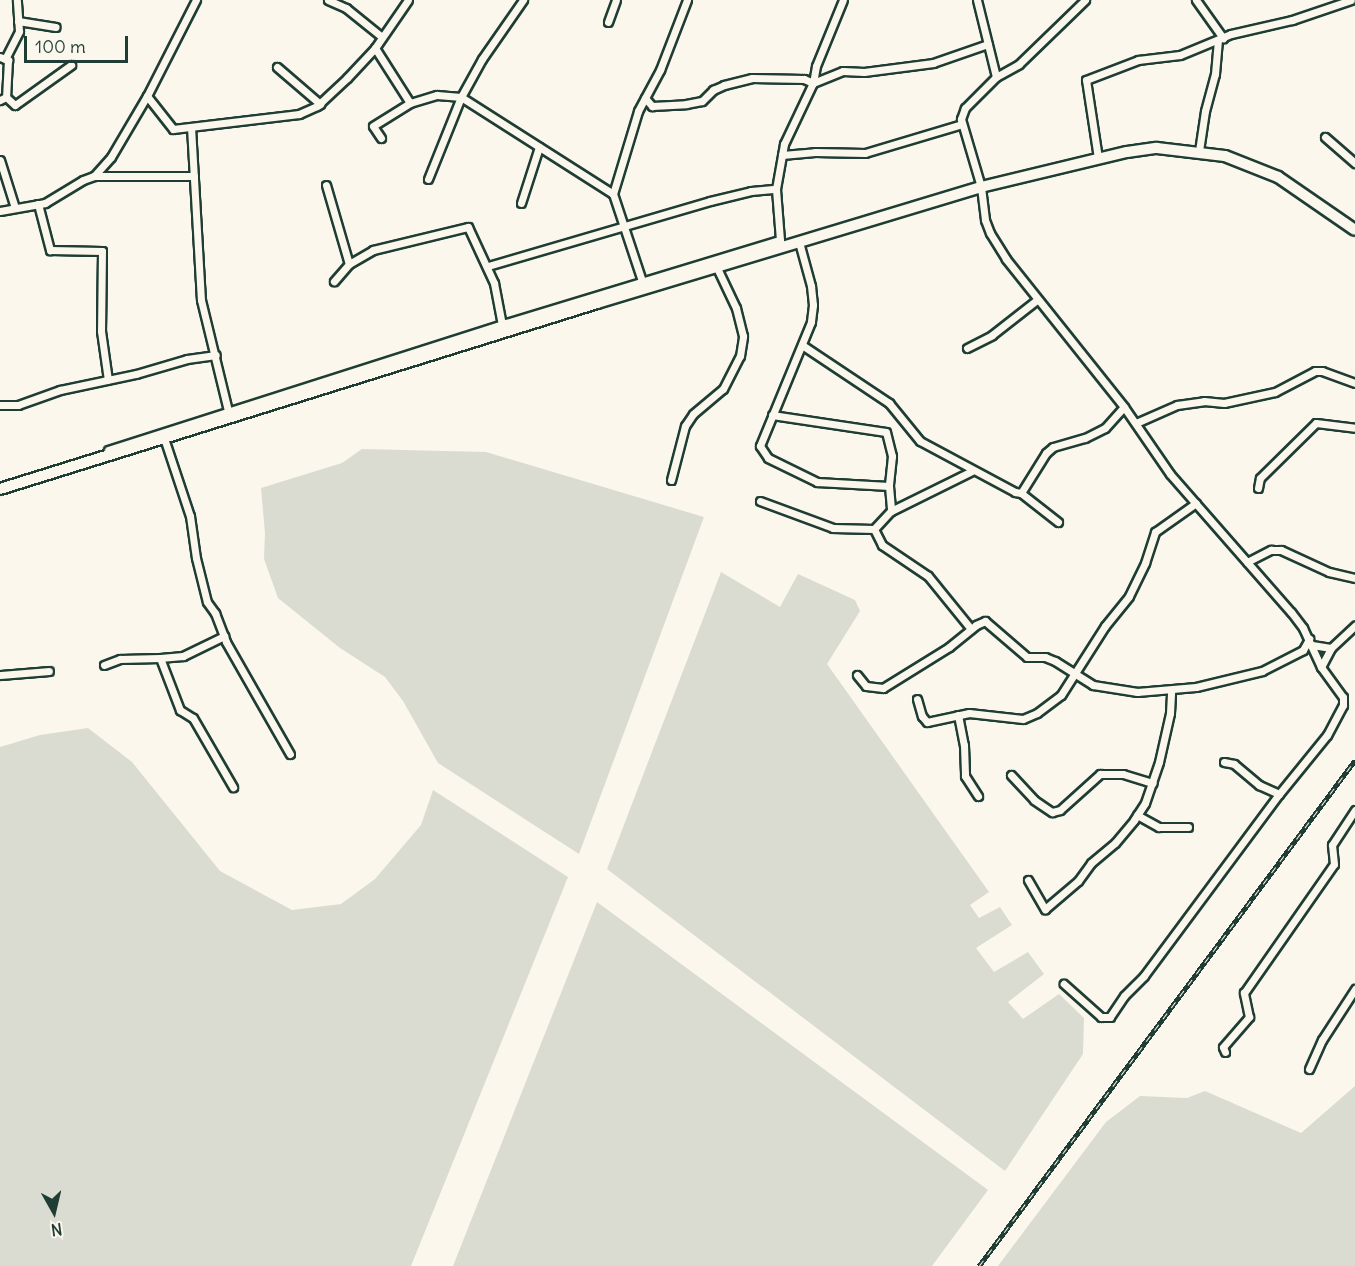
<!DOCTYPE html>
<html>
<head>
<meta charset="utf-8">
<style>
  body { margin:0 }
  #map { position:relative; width:1355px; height:1266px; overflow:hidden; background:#fbf7ec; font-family:Delius,sans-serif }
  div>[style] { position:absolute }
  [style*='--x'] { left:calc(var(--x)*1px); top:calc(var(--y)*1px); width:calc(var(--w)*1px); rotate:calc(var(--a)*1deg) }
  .green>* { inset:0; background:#dbdcd1 }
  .roads { filter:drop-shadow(2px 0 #1f3d34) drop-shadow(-2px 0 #1f3d34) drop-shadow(0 2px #1f3d34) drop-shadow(0 -2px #1f3d34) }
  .minor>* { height:7px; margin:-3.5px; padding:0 3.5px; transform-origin:3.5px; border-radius:3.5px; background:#fbf7ec }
  .secondary>* { height:10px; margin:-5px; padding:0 5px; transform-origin:5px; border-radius:5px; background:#fbf7ec }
  .rail>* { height:4.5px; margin-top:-2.25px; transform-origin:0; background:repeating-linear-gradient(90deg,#fbf7ec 0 7px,#1f3d34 0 14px); box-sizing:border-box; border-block:2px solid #1f3d34 }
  span { translate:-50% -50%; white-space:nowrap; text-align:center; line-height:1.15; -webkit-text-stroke:4.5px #fbf7ec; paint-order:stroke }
  .north { position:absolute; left:24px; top:1182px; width:60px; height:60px; -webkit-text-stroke:4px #fbf7ec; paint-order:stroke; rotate:172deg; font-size:16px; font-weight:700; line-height:24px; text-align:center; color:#1f3d34 }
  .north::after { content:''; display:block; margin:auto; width:21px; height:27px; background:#1f3d34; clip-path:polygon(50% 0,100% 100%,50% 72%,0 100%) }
  .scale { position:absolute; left:24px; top:36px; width:104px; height:27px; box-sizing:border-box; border:3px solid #1f3d34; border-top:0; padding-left:8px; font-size:18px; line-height:21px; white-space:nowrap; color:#1f3d34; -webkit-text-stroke:4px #fbf7ec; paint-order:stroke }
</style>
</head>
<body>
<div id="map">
  <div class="green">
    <div style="clip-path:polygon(362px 449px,486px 452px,704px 517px,579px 854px,438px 763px,403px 701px,385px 677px,340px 648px,278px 598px,264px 559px,265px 533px,261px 488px,342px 463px)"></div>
    <div style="clip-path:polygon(721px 572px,780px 607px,798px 574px,855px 600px,860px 611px,827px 664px,989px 892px,970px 905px,979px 918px,1000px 907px,1012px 925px,976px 948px,994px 972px,1028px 952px,1044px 974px,1008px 1002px,1023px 1019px,1059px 994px,1084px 1018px,1083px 1054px,1005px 1171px,607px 869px)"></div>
    <div style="clip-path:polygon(88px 728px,132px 762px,220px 871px,292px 910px,341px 904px,375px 879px,421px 825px,433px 790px,568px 877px,411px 1266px,0 1266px,0 747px,40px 735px)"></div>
    <div style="clip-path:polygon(597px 902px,988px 1190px,932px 1266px,453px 1266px)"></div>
    <div style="clip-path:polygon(1355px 1086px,1355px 1266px,998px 1266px,1106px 1122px,1140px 1096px,1187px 1098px,1205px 1091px,1301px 1133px)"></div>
  </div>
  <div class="roads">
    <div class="minor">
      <div style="--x:328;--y:0;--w:20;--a:24"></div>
      <div style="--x:346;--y:8;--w:46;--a:38.9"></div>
      <div style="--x:977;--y:0;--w:79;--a:76.1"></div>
      <div style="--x:996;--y:77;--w:44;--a:135"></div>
      <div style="--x:965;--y:108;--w:12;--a:110"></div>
      <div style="--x:961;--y:119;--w:71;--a:73.6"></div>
      <div style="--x:981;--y:187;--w:33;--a:83"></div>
      <div style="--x:985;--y:220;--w:14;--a:69"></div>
      <div style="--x:990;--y:233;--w:31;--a:58"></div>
      <div style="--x:1006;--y:259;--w:189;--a:51.4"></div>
      <div style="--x:1124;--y:407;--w:81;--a:55.5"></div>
      <div style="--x:1170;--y:474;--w:184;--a:48.8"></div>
      <div style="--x:1291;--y:612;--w:20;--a:53"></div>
      <div style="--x:1303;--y:628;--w:43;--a:65.2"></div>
      <div style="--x:1321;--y:667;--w:37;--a:54"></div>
      <div style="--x:1343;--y:697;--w:8;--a:90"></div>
      <div style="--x:1343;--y:705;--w:34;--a:118"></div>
      <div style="--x:1327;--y:735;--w:76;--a:129.1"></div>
      <div style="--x:1279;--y:794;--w:227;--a:126.6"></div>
      <div style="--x:1144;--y:976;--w:28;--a:135"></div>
      <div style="--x:1124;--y:996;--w:25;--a:124"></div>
      <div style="--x:1110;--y:1017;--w:9;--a:180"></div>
      <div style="--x:1101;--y:1017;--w:50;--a:-138.3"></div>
      <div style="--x:1196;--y:0;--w:47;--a:54.6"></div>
      <div style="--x:18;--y:21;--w:38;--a:9"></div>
      <div style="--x:608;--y:22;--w:23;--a:-70"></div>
      <div style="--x:375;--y:48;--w:65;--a:57.5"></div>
      <div style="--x:0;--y:57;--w:9;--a:21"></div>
      <div style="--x:8;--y:60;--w:37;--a:93"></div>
      <div style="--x:6;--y:97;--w:7;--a:153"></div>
      <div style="--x:5;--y:59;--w:31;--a:-63"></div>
      <div style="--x:19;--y:31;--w:31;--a:-94"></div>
      <div style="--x:277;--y:67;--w:57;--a:40.7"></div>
      <div style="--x:996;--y:77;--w:26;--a:-29"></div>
      <div style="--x:1019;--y:64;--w:92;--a:-44.1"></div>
      <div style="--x:147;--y:96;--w:42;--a:51.8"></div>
      <div style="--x:173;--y:129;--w:127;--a:-6.8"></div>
      <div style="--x:299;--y:114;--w:20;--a:-24"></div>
      <div style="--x:317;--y:106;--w:41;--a:-43"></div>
      <div style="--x:347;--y:78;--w:41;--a:-47"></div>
      <div style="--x:375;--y:48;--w:58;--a:-55.5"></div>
      <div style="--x:6;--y:97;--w:12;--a:42"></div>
      <div style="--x:15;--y:105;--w:69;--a:-35.5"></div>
      <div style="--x:645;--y:98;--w:11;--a:49"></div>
      <div style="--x:652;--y:106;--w:34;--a:-3"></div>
      <div style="--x:686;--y:104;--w:16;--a:-11"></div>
      <div style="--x:702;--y:101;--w:16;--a:-45"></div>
      <div style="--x:713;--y:90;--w:12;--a:-24"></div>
      <div style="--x:724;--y:85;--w:29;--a:-14"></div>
      <div style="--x:752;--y:78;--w:52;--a:1.1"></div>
      <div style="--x:804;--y:79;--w:10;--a:24"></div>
      <div style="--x:813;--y:83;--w:32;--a:-22"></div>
      <div style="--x:843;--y:71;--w:21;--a:3"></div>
      <div style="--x:864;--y:72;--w:70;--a:-7.4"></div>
      <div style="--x:933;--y:63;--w:58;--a:-19.1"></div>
      <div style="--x:191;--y:127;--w:173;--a:86.7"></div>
      <div style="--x:201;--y:300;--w:114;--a:76.3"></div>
      <div style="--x:1325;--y:137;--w:40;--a:41"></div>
      <div style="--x:381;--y:138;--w:14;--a:-124"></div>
      <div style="--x:373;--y:126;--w:44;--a:-31.9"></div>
      <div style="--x:410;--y:103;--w:28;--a:-17"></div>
      <div style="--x:437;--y:95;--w:24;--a:5"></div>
      <div style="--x:461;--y:97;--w:180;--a:32.5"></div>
      <div style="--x:1199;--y:151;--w:40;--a:-81.5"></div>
      <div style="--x:1205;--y:111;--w:38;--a:-75"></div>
      <div style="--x:1215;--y:74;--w:34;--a:-85"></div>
      <div style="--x:782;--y:155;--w:33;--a:-5"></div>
      <div style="--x:815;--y:152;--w:50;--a:1.1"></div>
      <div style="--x:865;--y:153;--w:101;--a:-16.6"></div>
      <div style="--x:1098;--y:158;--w:79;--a:-98.7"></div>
      <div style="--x:1086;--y:80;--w:56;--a:-21"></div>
      <div style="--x:1138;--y:60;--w:42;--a:-6.8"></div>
      <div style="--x:1180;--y:55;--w:55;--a:-22.4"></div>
      <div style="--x:1231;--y:34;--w:63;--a:-12.9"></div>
      <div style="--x:1292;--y:20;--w:62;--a:-18.7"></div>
      <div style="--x:0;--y:160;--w:50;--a:72.6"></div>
      <div style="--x:94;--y:176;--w:100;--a:0"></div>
      <div style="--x:428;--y:179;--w:88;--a:-68.1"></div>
      <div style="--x:461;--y:97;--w:43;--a:-61.1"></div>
      <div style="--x:482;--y:59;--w:72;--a:-55.2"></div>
      <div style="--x:326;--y:185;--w:82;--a:73.8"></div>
      <div style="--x:349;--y:264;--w:23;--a:131"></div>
      <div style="--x:521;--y:203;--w:59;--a:-72.2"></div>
      <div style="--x:38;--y:204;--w:48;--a:75.4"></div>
      <div style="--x:50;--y:250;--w:52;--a:1.1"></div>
      <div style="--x:102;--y:251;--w:80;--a:90.7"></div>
      <div style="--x:101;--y:331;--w:49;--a:81.9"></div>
      <div style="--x:0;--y:211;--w:46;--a:-10.1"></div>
      <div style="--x:45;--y:203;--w:44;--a:-31.2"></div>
      <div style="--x:83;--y:180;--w:12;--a:-20"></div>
      <div style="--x:94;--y:176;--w:25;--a:-48"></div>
      <div style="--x:111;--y:157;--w:71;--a:-59.5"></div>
      <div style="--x:147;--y:96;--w:108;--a:-63"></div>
      <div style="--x:799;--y:242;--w:46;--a:74.7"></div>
      <div style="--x:811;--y:286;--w:19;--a:84"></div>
      <div style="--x:813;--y:305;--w:17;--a:97"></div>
      <div style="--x:811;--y:322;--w:134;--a:112.4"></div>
      <div style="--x:760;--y:446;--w:14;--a:56"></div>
      <div style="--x:768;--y:458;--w:55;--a:26.1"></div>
      <div style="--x:817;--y:482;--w:72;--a:3.2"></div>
      <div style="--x:349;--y:264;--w:28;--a:-30"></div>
      <div style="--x:373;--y:250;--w:98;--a:-13.6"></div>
      <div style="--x:468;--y:227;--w:62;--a:65.1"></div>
      <div style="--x:494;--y:283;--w:43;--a:79.2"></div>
      <div style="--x:488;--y:266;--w:231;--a:-16.3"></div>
      <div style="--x:710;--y:201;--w:42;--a:-13.7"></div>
      <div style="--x:751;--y:191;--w:25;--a:-5"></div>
      <div style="--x:642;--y:281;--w:92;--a:-108.4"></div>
      <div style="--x:613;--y:194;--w:87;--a:-73.2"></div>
      <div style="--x:638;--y:111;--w:47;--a:-61.8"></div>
      <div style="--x:660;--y:70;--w:75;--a:-68.9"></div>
      <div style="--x:802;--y:345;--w:105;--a:33.7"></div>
      <div style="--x:889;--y:403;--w:49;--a:50.8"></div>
      <div style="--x:920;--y:441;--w:108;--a:28.2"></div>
      <div style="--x:1015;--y:492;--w:6;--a:9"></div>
      <div style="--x:1021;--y:493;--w:47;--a:-58"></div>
      <div style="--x:1046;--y:453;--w:9;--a:-41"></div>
      <div style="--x:1053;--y:447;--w:33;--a:-16"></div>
      <div style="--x:1085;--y:438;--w:22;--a:-27"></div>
      <div style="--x:1105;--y:428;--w:28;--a:-48"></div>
      <div style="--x:967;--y:348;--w:28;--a:-27"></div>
      <div style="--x:992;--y:335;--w:58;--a:-38"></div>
      <div style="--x:0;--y:405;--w:18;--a:0"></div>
      <div style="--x:18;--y:405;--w:45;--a:-19.7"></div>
      <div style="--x:60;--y:390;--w:78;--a:-11.9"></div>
      <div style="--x:136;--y:374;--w:53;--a:-16.4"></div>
      <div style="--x:187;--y:359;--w:29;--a:-8"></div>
      <div style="--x:772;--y:415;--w:115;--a:8.5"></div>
      <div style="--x:886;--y:432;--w:25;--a:76"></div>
      <div style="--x:892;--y:456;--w:30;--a:96"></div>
      <div style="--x:889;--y:486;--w:25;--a:85"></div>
      <div style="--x:1136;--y:423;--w:45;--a:-23.7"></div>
      <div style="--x:1177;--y:405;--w:27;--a:-8"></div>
      <div style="--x:1204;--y:401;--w:20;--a:6"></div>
      <div style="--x:1224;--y:403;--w:52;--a:-12.2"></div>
      <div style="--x:1275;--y:392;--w:45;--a:-27.7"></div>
      <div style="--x:1315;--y:371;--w:7;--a:0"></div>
      <div style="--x:1322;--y:371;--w:35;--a:20"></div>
      <div style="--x:164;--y:438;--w:82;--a:71.6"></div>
      <div style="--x:190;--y:516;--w:42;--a:81.9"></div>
      <div style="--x:196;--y:558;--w:45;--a:76"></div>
      <div style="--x:207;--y:602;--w:14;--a:54"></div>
      <div style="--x:215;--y:613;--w:31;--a:69"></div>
      <div style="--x:226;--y:642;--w:129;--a:60.3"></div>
      <div style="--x:108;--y:450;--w:418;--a:-17.7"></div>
      <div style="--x:506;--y:323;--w:286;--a:-16.9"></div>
      <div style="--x:780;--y:240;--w:51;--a:-94.5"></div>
      <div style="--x:776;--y:189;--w:46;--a:-79.9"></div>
      <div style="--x:784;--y:144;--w:68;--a:-64.6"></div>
      <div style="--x:813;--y:83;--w:17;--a:-80"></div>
      <div style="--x:816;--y:66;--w:71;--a:-67.8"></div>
      <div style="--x:671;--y:480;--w:56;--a:-75.5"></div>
      <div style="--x:685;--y:426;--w:14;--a:-56"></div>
      <div style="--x:693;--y:414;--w:39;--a:-40"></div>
      <div style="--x:723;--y:389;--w:37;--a:-63"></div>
      <div style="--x:740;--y:356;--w:20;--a:-81"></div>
      <div style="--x:743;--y:336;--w:29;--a:-104"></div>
      <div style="--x:736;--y:308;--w:44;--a:-115.4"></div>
      <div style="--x:1258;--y:488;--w:10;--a:-79"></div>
      <div style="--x:1260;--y:478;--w:78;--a:-44.5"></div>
      <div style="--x:1316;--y:423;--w:39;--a:7"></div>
      <div style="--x:1021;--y:493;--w:47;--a:38.1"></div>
      <div style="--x:760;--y:501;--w:78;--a:20.3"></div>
      <div style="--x:833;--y:528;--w:41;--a:1.4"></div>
      <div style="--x:874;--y:529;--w:25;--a:-47"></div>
      <div style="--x:891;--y:511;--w:90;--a:-26.3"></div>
      <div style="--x:874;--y:529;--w:18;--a:63"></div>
      <div style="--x:882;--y:545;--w:55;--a:34"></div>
      <div style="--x:928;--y:576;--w:68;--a:50.9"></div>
      <div style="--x:1247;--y:562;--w:27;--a:-27"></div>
      <div style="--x:1271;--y:550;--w:10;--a:0"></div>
      <div style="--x:1281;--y:550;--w:53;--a:24.6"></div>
      <div style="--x:1329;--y:572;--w:27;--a:13"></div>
      <div style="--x:1312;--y:645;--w:19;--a:9"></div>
      <div style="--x:160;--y:658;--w:23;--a:-5"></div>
      <div style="--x:183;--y:656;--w:46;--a:-26"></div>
      <div style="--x:104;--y:665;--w:17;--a:-21"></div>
      <div style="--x:120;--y:659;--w:40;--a:-1.4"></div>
      <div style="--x:160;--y:658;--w:56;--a:69"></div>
      <div style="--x:180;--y:710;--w:15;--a:32"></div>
      <div style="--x:193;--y:718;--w:80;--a:59.9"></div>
      <div style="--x:1321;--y:667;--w:21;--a:-62"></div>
      <div style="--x:1331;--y:648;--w:33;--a:-43"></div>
      <div style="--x:0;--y:675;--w:49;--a:-4.7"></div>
      <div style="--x:857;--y:675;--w:14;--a:51"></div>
      <div style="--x:866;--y:686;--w:17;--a:7"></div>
      <div style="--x:883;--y:688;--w:78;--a:-31.8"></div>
      <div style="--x:949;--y:647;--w:35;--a:-39"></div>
      <div style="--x:976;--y:625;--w:10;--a:-24"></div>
      <div style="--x:985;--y:621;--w:55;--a:40.6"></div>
      <div style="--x:1027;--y:657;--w:18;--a:0"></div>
      <div style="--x:1045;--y:657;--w:11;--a:22"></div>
      <div style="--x:1055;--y:661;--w:45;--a:32.3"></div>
      <div style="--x:1093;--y:685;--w:45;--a:9"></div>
      <div style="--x:1137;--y:692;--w:59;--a:-4.8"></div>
      <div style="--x:1196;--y:687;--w:68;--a:-13.6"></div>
      <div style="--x:1262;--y:671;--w:46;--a:-27.1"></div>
      <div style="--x:1303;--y:650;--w:13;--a:-61"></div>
      <div style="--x:917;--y:699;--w:18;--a:74"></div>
      <div style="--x:922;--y:716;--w:8;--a:50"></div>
      <div style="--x:927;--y:722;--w:43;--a:-12.1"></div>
      <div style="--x:969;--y:713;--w:54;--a:6.3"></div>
      <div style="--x:1023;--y:719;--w:15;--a:-23"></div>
      <div style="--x:1037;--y:713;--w:30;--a:-37"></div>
      <div style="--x:1061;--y:695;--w:82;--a:-57.5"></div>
      <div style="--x:1105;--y:626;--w:38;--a:-51"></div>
      <div style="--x:1129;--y:596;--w:37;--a:-64"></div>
      <div style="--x:1145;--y:563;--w:33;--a:-72"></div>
      <div style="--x:1155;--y:532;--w:50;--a:-35.3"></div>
      <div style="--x:958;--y:715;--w:31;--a:79"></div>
      <div style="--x:964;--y:745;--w:31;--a:88"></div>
      <div style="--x:965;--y:776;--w:24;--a:57"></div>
      <div style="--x:1224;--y:762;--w:10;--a:11"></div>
      <div style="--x:1234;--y:764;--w:33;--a:40"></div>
      <div style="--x:1259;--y:785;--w:22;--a:24"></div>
      <div style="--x:1011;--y:775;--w:34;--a:47"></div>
      <div style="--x:1034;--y:800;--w:22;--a:34"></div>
      <div style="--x:1052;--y:812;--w:8;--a:-14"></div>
      <div style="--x:1060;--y:810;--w:54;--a:-42"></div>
      <div style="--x:1100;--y:774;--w:23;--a:0"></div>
      <div style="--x:1123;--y:774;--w:31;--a:17"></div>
      <div style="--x:1137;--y:815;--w:25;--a:29"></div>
      <div style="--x:1159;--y:827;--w:29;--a:0"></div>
      <div style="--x:1028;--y:880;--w:34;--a:60"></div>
      <div style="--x:1045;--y:909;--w:43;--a:-40.3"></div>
      <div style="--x:1078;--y:881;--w:22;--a:-54"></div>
      <div style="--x:1091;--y:863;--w:31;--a:-40"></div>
      <div style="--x:1115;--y:843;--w:30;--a:-50"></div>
      <div style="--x:1134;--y:820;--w:20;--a:-57"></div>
      <div style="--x:1145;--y:803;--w:43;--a:-71.1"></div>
      <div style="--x:1159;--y:762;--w:50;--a:-77.3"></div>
      <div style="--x:1170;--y:713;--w:22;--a:-87"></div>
      <div style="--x:1225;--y:1052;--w:5;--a:-112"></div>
      <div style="--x:1223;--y:1047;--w:40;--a:-49"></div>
      <div style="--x:1249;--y:1017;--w:25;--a:-102"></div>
      <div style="--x:1244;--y:993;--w:157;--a:-55.1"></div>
      <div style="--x:1334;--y:864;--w:19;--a:-96"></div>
      <div style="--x:1332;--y:845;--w:42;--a:-56.7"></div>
      <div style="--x:1309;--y:1069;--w:32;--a:-66"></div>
      <div style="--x:1322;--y:1040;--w:61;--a:-57.1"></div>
    </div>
    <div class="secondary">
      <div style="--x:0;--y:489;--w:625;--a:-17.3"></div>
      <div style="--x:597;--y:303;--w:401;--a:-16.8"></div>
      <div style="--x:981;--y:187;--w:150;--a:-13.5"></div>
      <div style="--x:1127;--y:152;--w:30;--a:-8"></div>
      <div style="--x:1157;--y:148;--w:68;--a:6.7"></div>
      <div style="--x:1225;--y:156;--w:57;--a:21.6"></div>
      <div style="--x:1278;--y:177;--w:93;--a:34.5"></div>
    </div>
  </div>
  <div class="rail">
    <div style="--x:979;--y:1266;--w:630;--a:-53.38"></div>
  </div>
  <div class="north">N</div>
  <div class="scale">100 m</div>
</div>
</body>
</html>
